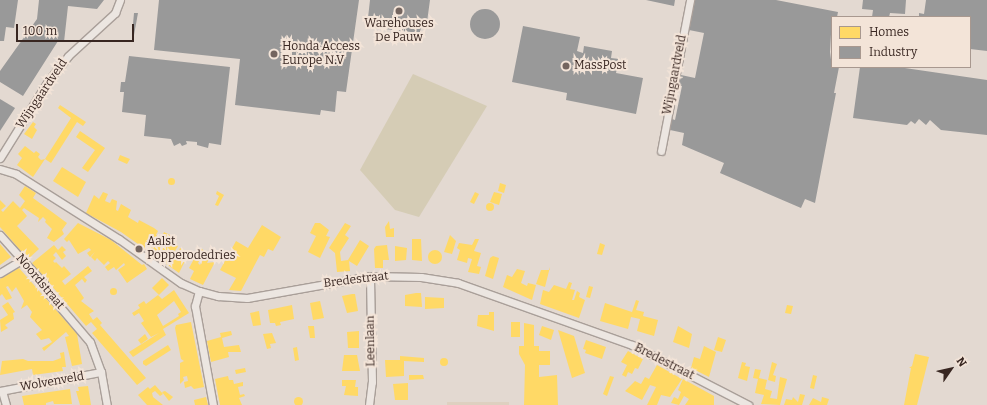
<!DOCTYPE html>
<html>
<head>
<meta charset="utf-8">
<style>
  body { margin:0 }
  #map { position:relative; width:987px; height:405px; overflow:hidden; background:#e3d9d1; font-family:Bitter,serif }
  div>[style] { position:absolute }
  [style*='--x'] { left:calc(var(--x)*1px); top:calc(var(--y)*1px); width:calc(var(--w)*1px); rotate:calc(var(--a)*1deg) }
  .farmland>* { inset:0; background:#ded0c0 }
  .green>* { inset:0; background:#d5ccb5 }
  .homes>* { inset:0; background:#ffd966 }
  .round { border-radius:50% }
  .industry>* { inset:0; background:#999 }
  .roads { filter:drop-shadow(1px 0 #a99f99) drop-shadow(-1px 0 #a99f99) drop-shadow(0 1px #a99f99) drop-shadow(0 -1px #a99f99) }
  .minor>* { height:7px; margin:-3.5px; padding:0 3.5px; transform-origin:3.5px; border-radius:3.5px; background:#ece6e1 }
  .dots>* { width:11px; height:11px; translate:-50% -50%; box-sizing:border-box; border:2px solid #f3e4d8; border-radius:50% }
  span { translate:-50% -50%; white-space:nowrap; text-align:center; line-height:1.15; -webkit-text-stroke:4px #f3e4d8; paint-order:stroke }
  .poi-label { font-size:12px; color:#382621 }
  .left { translate:0 -50%; text-align:left }
  .street-label { font-size:12px; color:#382621 }
  .legend { position:absolute; left:831px; top:16px; width:140px; height:52px; box-sizing:border-box; background:#f3e4d8; border:1px solid #a8988f; margin:0; padding:5px 7px; list-style:none; font-size:12px; color:#382621 }
  .legend li { display:flex; align-items:center; gap:8px; height:20px }
  .legend b { width:20px; border:1px solid #a8988f }
  .north { position:absolute; left:931px; top:349px; width:40px; height:40px; -webkit-text-stroke:3px #f3e4d8; paint-order:stroke; rotate:56deg; font-size:11px; font-weight:700; line-height:16px; text-align:center; color:#382621 }
  .north::after { content:''; display:block; margin:auto; width:14px; height:18px; background:#382621; clip-path:polygon(50% 0,100% 100%,50% 72%,0 100%) }
  .scale { position:absolute; left:16px; top:24px; width:118px; height:18px; box-sizing:border-box; border:2px solid #382621; border-top:0; padding-left:5px; font-size:12px; line-height:14px; white-space:nowrap; color:#382621; -webkit-text-stroke:3px #f3e4d8; paint-order:stroke }
</style>
</head>
<body>
<div id="map">
  <div class="farmland">
    <div style="clip-path:polygon(447px 402px,509px 402px,509px 405px,447px 405px)"></div>
  </div>
  <div class="green">
    <div style="clip-path:polygon(413px 74px,487px 106px,419px 217px,395px 210px,360px 170px)"></div>
  </div>
  <div class="homes">
    <div style="clip-path:polygon(60px 105px,86px 122px,83px 126px,77px 122px,51px 163px,45px 159px,71px 118px,58px 108px)"></div>
    <div style="clip-path:polygon(33px 122px,36px 124px,34px 127px,37px 130px,32px 139px,24px 134px)"></div>
    <div style="clip-path:polygon(80px 131px,105px 148px,88px 172px,82px 168px,95px 150px,76px 137px)"></div>
    <div style="clip-path:polygon(25px 146px,34px 153px,36px 151px,40px 154px,38px 157px,41px 160px,45px 159px,33px 177px,17px 165px,22px 158px,18px 154px)"></div>
    <div style="clip-path:polygon(120px 155px,130px 159px,127px 164px,118px 160px)"></div>
    <div style="clip-path:polygon(62px 167px,86px 182px,78px 197px,53px 181px)"></div>
    <div class="round" style="left:167.5px;top:177.5px;width:7px;height:7px"></div>
    <div style="clip-path:polygon(500px 183px,506px 185px,504px 193px,498px 191px)"></div>
    <div style="clip-path:polygon(25px 186px,36px 193px,33px 198px,67px 223px,62px 230px,64px 234px,54px 242px,47px 238px,52px 229px,45px 222px,46px 220px,43px 217px,38px 222px,39px 218px,24px 208px,22px 210px,27px 216px,17px 226px,39px 249px,28px 259px,0 227px,0 200px,6px 206px,1px 210px,3px 212px,13px 201px,20px 208px,25px 201px,19px 195px)"></div>
    <div style="clip-path:polygon(217px 191px,224px 195px,218px 206px,215px 205px,219px 196px,216px 194px)"></div>
    <div style="clip-path:polygon(103px 192px,108px 194px,105px 201px,110px 203px,112px 199px,117px 201px,116px 210px,118px 211px,121px 204px,131px 210px,128px 217px,138px 223px,139px 220px,154px 228px,158px 231px,156px 235px,161px 238px,164px 232px,170px 235px,168px 239px,178px 246px,173px 254px,177px 255px,180px 248px,184px 250px,183px 253px,188px 255px,179px 273px,121px 232px,86px 213px,94px 195px,99px 199px)"></div>
    <div style="clip-path:polygon(475px 192px,479px 194px,474px 204px,470px 202px)"></div>
    <div style="clip-path:polygon(494px 192px,502px 194px,499px 205px,490px 202px)"></div>
    <div class="round" style="left:486px;top:203px;width:8px;height:8px"></div>
    <div style="clip-path:polygon(389px 221px,390px 229px,394px 228px,394px 237px,386px 237px,385px 227px)"></div>
    <div style="clip-path:polygon(78px 223px,111px 240px,142px 265px,144px 264px,147px 269px,127px 283px,118px 270px,125px 265px,124px 263px,116px 270px,114px 267px,108px 271px,105px 267px,110px 263px,108px 261px,104px 265px,97px 258px,95px 261px,91px 257px,95px 252px,90px 257px,87px 253px,91px 250px,89px 248px,78px 254px,69px 240px,67px 242px,64px 239px)"></div>
    <div style="clip-path:polygon(315px 223px,320px 223px,329px 230px,326px 236px,330px 237px,320px 258px,308px 252px,316px 236px,310px 233px)"></div>
    <div style="clip-path:polygon(345px 223px,351px 226px,345px 235px,349px 238px,340px 252px,341px 261px,348px 260px,360px 240px,369px 246px,357px 266px,349px 261px,350px 271px,337px 272px,335px 253px,329px 248px)"></div>
    <div style="clip-path:polygon(262px 225px,281px 237px,273px 251px,268px 249px,264px 257px,260px 255px,241px 291px,229px 290px,236px 278px,220px 270px,236px 241px,248px 248px)"></div>
    <div style="clip-path:polygon(450px 235px,456px 241px,452px 254px,444px 252px)"></div>
    <div style="clip-path:polygon(412px 239px,421px 239px,422px 261px,412px 260px)"></div>
    <div style="clip-path:polygon(475px 239px,479px 239px,474px 251px,481px 253px,477px 266px,481px 267px,479px 274px,468px 272px,472px 259px,468px 258px,467px 263px,457px 260px,460px 250px,457px 248px,459px 243px,472px 245px)"></div>
    <div style="clip-path:polygon(600px 243px,605px 245px,602px 255px,597px 254px)"></div>
    <div style="clip-path:polygon(0 244px,11px 257px,0 265px)"></div>
    <div style="clip-path:polygon(54px 245px,58px 250px,62px 246px,66px 250px,63px 252px,66px 256px,62px 260px,56px 252px,53px 255px,56px 258px,53px 261px,55px 263px,56px 262px,62px 268px,64px 266px,71px 274px,62px 281px,65px 285px,88px 266px,92px 271px,84px 277px,87px 280px,85px 283px,82px 279px,75px 285px,84px 298px,81px 301px,94px 311px,89px 314px,93px 320px,97px 317px,102px 323px,100px 325px,146px 378px,137px 385px,92px 333px,97px 329px,91px 322px,86px 326px,32px 263px)"></div>
    <div style="clip-path:polygon(387px 245px,389px 260px,383px 260px,383px 268px,375px 268px,374px 249px,376px 246px)"></div>
    <div style="clip-path:polygon(395px 246px,407px 248px,406px 260px,395px 261px)"></div>
    <div style="clip-path:polygon(200px 248px,205px 251px,198px 263px,200px 265px,207px 253px,211px 255px,207px 263px,215px 262px,203px 285px,190px 279px,194px 271px,189px 268px)"></div>
    <div class="round" style="left:428px;top:250px;width:14px;height:14px"></div>
    <div style="clip-path:polygon(493px 256px,499px 258px,493px 279px,485px 276px,490px 258px)"></div>
    <div style="clip-path:polygon(550px 267px,545px 287px,536px 284px,541px 270px,550px 270px)"></div>
    <div style="clip-path:polygon(19px 268px,77px 334px,82px 364px,72px 366px,65px 337px,69px 336px,66px 332px,44px 351px,42px 348px,52px 342px,49px 338px,41px 340px,36px 334px,42px 330px,30px 317px,32px 312px,27px 305px,21px 309px,24px 301px,16px 287px,12px 292px,8px 286px,6px 287px,12px 298px,10px 299px,6px 300px,2px 294px,0 296px,0 279px)"></div>
    <div style="clip-path:polygon(517px 269px,525px 271px,521px 283px,527px 286px,528px 283px,536px 285px,532px 300px,503px 287px,507px 275px,512px 277px)"></div>
    <div style="clip-path:polygon(162px 278px,169px 285px,159px 295px,152px 288px)"></div>
    <div style="clip-path:polygon(569px 282px,572px 283px,570px 289px,575px 290px,572px 300px,574px 300px,577px 291px,580px 293px,579px 297px,585px 300px,579px 318px,540px 304px,543px 290px,549px 292px,554px 285px,566px 289px)"></div>
    <div style="clip-path:polygon(589px 286px,593px 287px,590px 298px,586px 297px)"></div>
    <div class="round" style="left:109.5px;top:287.5px;width:7px;height:7px"></div>
    <div style="clip-path:polygon(evenodd,174px 290px,189px 313px,163px 329px,166px 335px,133px 357px,129px 352px,159px 333px,151px 337px,141px 323px,144px 321px,139px 313px,134px 316px,132px 313px,140px 308px,138px 305px,144px 301px,146px 304px,158px 295px,162px 299px,174px 290px,174px 301px,181px 312px,178px 314px,179px 316px,163px 326px,157px 315px,174px 301px)"></div>
    <div style="clip-path:polygon(416px 293px,421px 293px,422px 307px,405px 306px,405px 295px)"></div>
    <div style="clip-path:polygon(352px 294px,355px 294px,358px 311px,347px 313px,342px 296px)"></div>
    <div style="clip-path:polygon(425px 297px,444px 298px,444px 308px,425px 309px)"></div>
    <div style="clip-path:polygon(636px 300px,639px 301px,636px 310px,644px 312px,643px 316px,658px 320px,654px 336px,637px 331px,640px 319px,631px 317px,628px 329px,600px 321px,605px 303px,632px 312px)"></div>
    <div style="clip-path:polygon(320px 301px,324px 318px,313px 320px,310px 303px)"></div>
    <div style="clip-path:polygon(8px 302px,15px 312px,13px 313px,14px 319px,5px 325px,8px 328px,1px 332px,0 320px,8px 315px,2px 306px)"></div>
    <div style="clip-path:polygon(292px 305px,294px 319px,280px 322px,281px 325px,276px 326px,275px 323px,270px 323px,268px 310px)"></div>
    <div style="clip-path:polygon(787px 305px,793px 306px,791px 314px,785px 313px)"></div>
    <div style="clip-path:polygon(259px 311px,261px 325px,253px 326px,250px 313px)"></div>
    <div style="clip-path:polygon(489px 312px,494px 312px,494px 331px,477px 326px,478px 315px,489px 315px)"></div>
    <div style="clip-path:polygon(191px 322px,204px 387px,194px 389px,191px 386px,185px 388px,184px 382px,188px 381px,187px 376px,183px 377px,184px 380px,180px 384px,180px 363px,184px 361px,181px 359px,175px 328px,176px 325px)"></div>
    <div style="clip-path:polygon(511px 322px,520px 322px,520px 337px,511px 337px)"></div>
    <div style="clip-path:polygon(524px 323px,534px 325px,534px 346px,539px 346px,539px 351px,550px 351px,550px 365px,531px 365px,539px 365px,539px 377px,557px 375px,558px 405px,524px 405px,525px 365px,519px 354px,519px 346px,524px 346px)"></div>
    <div style="clip-path:polygon(308px 326px,314px 326px,315px 338px,310px 338px)"></div>
    <div style="clip-path:polygon(542px 326px,554px 330px,551px 340px,539px 335px)"></div>
    <div style="clip-path:polygon(678px 326px,692px 334px,689px 348px,673px 342px)"></div>
    <div style="clip-path:polygon(558px 330px,574px 336px,585px 373px,572px 378px)"></div>
    <div style="clip-path:polygon(231px 331px,232px 335px,222px 338px,224px 347px,239px 345px,241px 352px,228px 352px,229px 357px,211px 362px,207px 341px,221px 337px,220px 333px)"></div>
    <div style="clip-path:polygon(359px 331px,359px 348px,348px 348px,347px 332px)"></div>
    <div style="clip-path:polygon(272px 333px,276px 343px,270px 344px,271px 348px,267px 349px,263px 334px)"></div>
    <div style="clip-path:polygon(145px 334px,148px 339px,141px 344px,138px 340px)"></div>
    <div style="clip-path:polygon(718px 337px,726px 340px,722px 352px,714px 350px)"></div>
    <div style="clip-path:polygon(586px 340px,606px 347px,602px 359px,585px 353px,586px 350px,583px 349px)"></div>
    <div style="clip-path:polygon(168px 345px,171px 350px,146px 366px,143px 364px,143px 361px)"></div>
    <div style="clip-path:polygon(704px 346px,716px 352px,709px 377px,691px 368px,694px 357px,700px 359px)"></div>
    <div style="clip-path:polygon(297px 347px,299px 360px,295px 361px,293px 348px)"></div>
    <div style="clip-path:polygon(628px 351px,643px 359px,638px 369px,635px 368px,632px 374px,628px 372px,626px 377px,622px 375px,627px 365px,621px 362px)"></div>
    <div style="clip-path:polygon(64px 352px,66px 367px,62px 367px,63px 371px,33px 375px,32px 369px,0 375px,2px 361px,23px 359px,28px 361px,53px 361px,61px 358px,60px 353px)"></div>
    <div style="clip-path:polygon(915px 354px,929px 357px,917px 405px,904px 405px,911px 368px,909px 368px,912px 366px)"></div>
    <div style="clip-path:polygon(344px 355px,357px 355px,360px 371px,342px 371px)"></div>
    <div style="clip-path:polygon(400px 356px,424px 358px,424px 362px,404px 361px,404px 376px,386px 377px,385px 360px,400px 360px)"></div>
    <div class="round" style="left:440px;top:358px;width:8px;height:8px"></div>
    <div style="clip-path:polygon(742px 362px,746px 363px,745px 366px,750px 367px,747px 381px,738px 378px)"></div>
    <div style="clip-path:polygon(772px 362px,777px 364px,773px 375px,776px 376px,775px 382px,768px 380px)"></div>
    <div style="clip-path:polygon(657px 365px,682px 379px,670px 397px,661px 395px,657px 405px,647px 405px,656px 387px,650px 385px,642px 400px,625px 391px,635px 381px,641px 384px,645px 377px,649px 379px)"></div>
    <div style="clip-path:polygon(245px 368px,246px 372px,236px 374px,235px 370px)"></div>
    <div style="clip-path:polygon(755px 369px,761px 370px,759px 378px,767px 380px,765px 389px,772px 391px,770px 398px,777px 399px,780px 377px,787px 379px,780px 405px,761px 404px,764px 395px,755px 393px,758px 379px,753px 378px)"></div>
    <div style="clip-path:polygon(409px 375px,423px 375px,424px 379px,409px 380px)"></div>
    <div style="clip-path:polygon(813px 375px,817px 376px,814px 389px,810px 388px)"></div>
    <div style="clip-path:polygon(228px 376px,229px 380px,233px 380px,234px 384px,243px 382px,243px 386px,238px 387px,240px 395px,244px 394px,245px 396px,239px 398px,242px 405px,220px 405px,215px 379px)"></div>
    <div style="clip-path:polygon(610px 376px,614px 377px,607px 396px,603px 394px)"></div>
    <div style="clip-path:polygon(683px 379px,714px 396px,714px 405px,685px 405px,689px 399px,684px 396px,679px 405px,671px 403px,674px 397px,678px 399px,681px 392px,678px 390px)"></div>
    <div style="clip-path:polygon(342px 380px,356px 380px,355px 387px,358px 387px,358px 396px,344px 395px,346px 386px,342px 386px)"></div>
    <div style="clip-path:polygon(408px 383px,408px 400px,395px 400px,393px 384px)"></div>
    <div style="clip-path:polygon(155px 385px,163px 394px,160px 396px,155px 391px,152px 393px,153px 397px,163px 405px,147px 405px,138px 395px,148px 387px,150px 389px)"></div>
    <div style="clip-path:polygon(88px 386px,91px 405px,80px 405px,76px 391px,79px 391px,78px 387px)"></div>
    <div style="clip-path:polygon(70px 389px,72px 404px,54px 404px,53px 401px,46px 403px,46px 405px,24px 405px,22px 396px)"></div>
    <div style="clip-path:polygon(165px 391px,173px 397px,169px 401px,162px 392px)"></div>
    <div style="clip-path:polygon(800px 394px,805px 395px,802px 405px,784px 405px,786px 399px,792px 400px,793px 397px,798px 402px)"></div>
    <div class="round" style="left:293.5px;top:396.5px;width:9px;height:9px"></div>
    <div style="clip-path:polygon(206px 397px,208px 405px,195px 405px,194px 400px)"></div>
    <div style="clip-path:polygon(822px 397px,829px 399px,827px 405px,809px 405px,813px 398px,821px 402px)"></div>
  </div>
  <div class="industry">
    <div style="clip-path:polygon(0 0,18px 0,14px 28px,6px 27px,4px 41px,0 41px)"></div>
    <div style="clip-path:polygon(39px 0,104px 0,97px 9px,68px 6px,64px 42px,58px 41px,23px 96px,0 82px,0 71px,37px 19px)"></div>
    <div style="clip-path:polygon(159px 0,359px 0,346px 92px,337px 91px,335px 112px,321px 110px,320px 115px,235px 105px,240px 59px,154px 50px)"></div>
    <div style="clip-path:polygon(370px 0,430px 0,427px 22px,421px 28px,420px 33px,367px 27px)"></div>
    <div style="clip-path:polygon(646px 0,675px 0,674px 6px)"></div>
    <div style="clip-path:polygon(695px 0,776px 0,838px 12px,837px 17px,832px 17px,830px 52px,832px 67px,839px 67px,834px 93px,836px 93px,815px 203px,805px 199px,801px 208px,720px 173px,724px 163px,682px 145px,684px 133px,670px 130px,672px 119px,675px 120px,682px 86px,679px 86px,681px 75px,695px 78px,704px 33px,689px 30px)"></div>
    <div style="clip-path:polygon(863px 0,906px 0,905px 14px,890px 13px,889px 17px,872px 17px,873px 10px,862px 9px)"></div>
    <div style="clip-path:polygon(926px 0,987px 0,987px 51px,970px 49px,970px 17px,919px 17px,919px 13px,924px 14px)"></div>
    <div class="round" style="left:470px;top:9px;width:30px;height:30px"></div>
    <div style="clip-path:polygon(134px 13px,138px 13px,134px 35px,132px 35px)"></div>
    <div style="clip-path:polygon(523px 26px,580px 37px,577px 51px,583px 53px,584px 46px,612px 51px,611px 58px,619px 59px,616px 73px,643px 78px,636px 114px,566px 100px,567px 93px,512px 82px)"></div>
    <div style="clip-path:polygon(129px 56px,230px 67px,221px 145px,209px 143px,208px 148px,197px 145px,197px 142px,186px 141px,187px 144px,182px 146px,180px 143px,174px 146px,171px 139px,144px 136px,146px 115px,122px 112px,124px 92px,120px 92px,121px 82px,125px 82px)"></div>
    <div style="clip-path:polygon(860px 67px,898px 67px,987px 80px,987px 135px,941px 130px,930px 120px,926px 125px,919px 119px,915px 124px,911px 121px,907px 125px,853px 118px)"></div>
    <div style="clip-path:polygon(0 99px,15px 108px,0 131px)"></div>
  </div>
  <div class="roads">
    <div class="minor">
      <div style="--x:661;--y:151;--w:154;--a:-79.1"></div>
      <div style="--x:0;--y:158;--w:91;--a:-58.1"></div>
      <div style="--x:48;--y:81;--w:32;--a:-51"></div>
      <div style="--x:68;--y:56;--w:64;--a:-42.5"></div>
      <div style="--x:115;--y:13;--w:14;--a:-69"></div>
      <div style="--x:0;--y:169;--w:17;--a:17"></div>
      <div style="--x:16;--y:174;--w:122;--a:32.3"></div>
      <div style="--x:119;--y:239;--w:76;--a:35.4"></div>
      <div style="--x:181;--y:283;--w:20;--a:24"></div>
      <div style="--x:199;--y:291;--w:20;--a:15"></div>
      <div style="--x:218;--y:296;--w:29;--a:4"></div>
      <div style="--x:247;--y:298;--w:125;--a:-10.1"></div>
      <div style="--x:370;--y:276;--w:51;--a:1.1"></div>
      <div style="--x:421;--y:277;--w:37;--a:9"></div>
      <div style="--x:458;--y:283;--w:185;--a:19.6"></div>
      <div style="--x:632;--y:345;--w:131;--a:27.3"></div>
      <div style="--x:0;--y:235;--w:67;--a:48"></div>
      <div style="--x:45;--y:285;--w:10;--a:66"></div>
      <div style="--x:49;--y:294;--w:63;--a:49.5"></div>
      <div style="--x:90;--y:342;--w:32;--a:70"></div>
      <div style="--x:101;--y:372;--w:34;--a:80"></div>
      <div style="--x:0;--y:273;--w:26;--a:-31"></div>
      <div style="--x:199;--y:291;--w:16;--a:105"></div>
      <div style="--x:195;--y:306;--w:101;--a:79.7"></div>
      <div style="--x:0;--y:391;--w:103;--a:-10.7"></div>
      <div style="--x:2;--y:391;--w:15;--a:74"></div>
      <div style="--x:369;--y:405;--w:23;--a:-83"></div>
      <div style="--x:372;--y:382;--w:106;--a:-91.1"></div>
    </div>
  </div>
  <div class="dots">
    <div style="left:399px;top:11px;background:#74655f"></div>
    <div style="left:274px;top:54px;background:#74655f"></div>
    <div style="left:566px;top:66px;background:#74655f"></div>
    <div style="left:139px;top:249px;background:#74655f"></div>
  </div>
  <div class="poi-label">
    <span style="left:399px;top:31px">Warehouses<br>De Pauw</span>
    <span class="left" style="left:282px;top:54px">Honda Access<br>Europe N.V</span>
    <span class="left" style="left:574px;top:66px">MassPost</span>
    <span class="left" style="left:147px;top:249px">Aalst<br>Popperodedries</span>
  </div>
  <div class="street-label">
    <span style="left:675px;top:75px;rotate:-79deg">Wijngaardveld</span>
    <span style="left:42px;top:94px;rotate:-56deg">Wijngaardveld</span>
    <span style="left:356px;top:280px;rotate:-7deg">Bredestraat</span>
    <span style="left:40px;top:282px;rotate:50deg">Noordstraat</span>
    <span style="left:371px;top:341px;rotate:-91deg">Leenlaan</span>
    <span style="left:664px;top:362px;rotate:27deg">Bredestraat</span>
    <span style="left:52px;top:382px;rotate:-10deg">Wolvenveld</span>
  </div>
  <ul class="legend">
  <li><b style="height:11px;background:#ffd966"></b>Homes</li>
  <li><b style="height:11px;background:#999"></b>Industry</li>
  </ul>
  <div class="north">N</div>
  <div class="scale">100 m</div>
</div>
</body>
</html>
